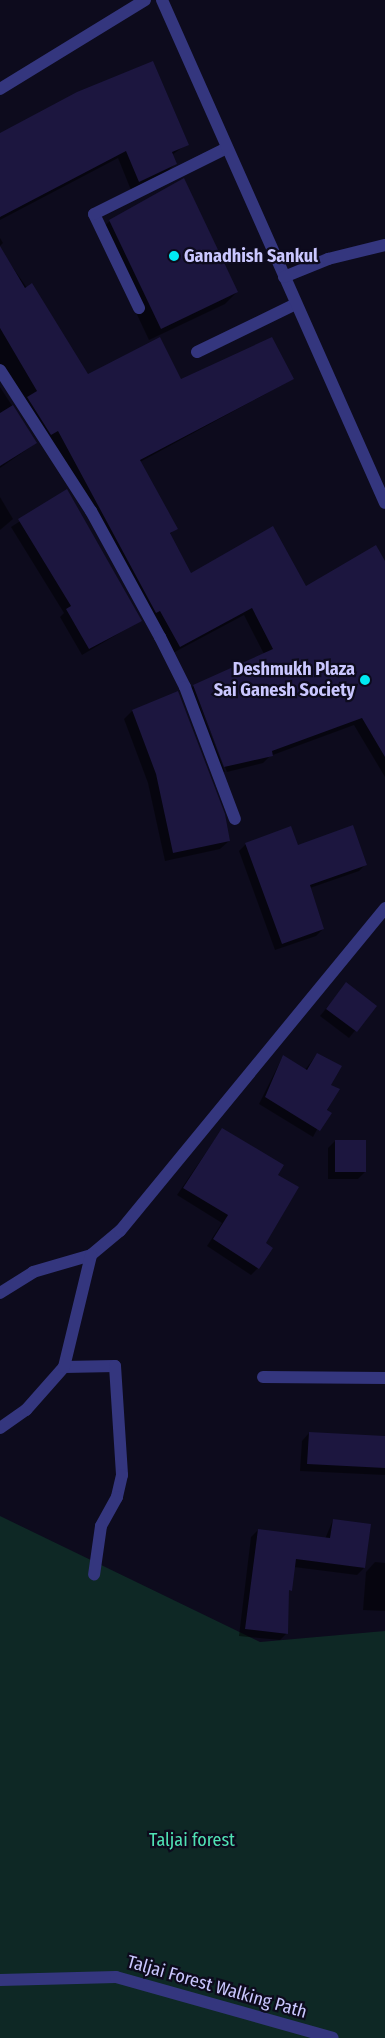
<!DOCTYPE html>
<html>
<head>
<meta charset="utf-8">
<style>
  body { margin:0 }
  #map { position:relative; width:385px; height:2038px; overflow:hidden; background:#0d0b1d; font-family:"Fira Sans Condensed",sans-serif }
  div>[style] { position:absolute }
  [style*='--x'] { left:calc(var(--x)*1px); top:calc(var(--y)*1px); width:calc(var(--w)*1px); rotate:calc(var(--a)*1deg) }
  .green>* { inset:0; background:#0e2825 }
  .shadow>* { inset:0; background:#0007 }
  .building>* { inset:0; background:#1c163f }
  .lane>* { height:12px; margin:-6px; padding:0 6px; transform-origin:6px; border-radius:6px; background:#34367e }
  .street>* { height:12px; margin:-6px; padding:0 6px; transform-origin:6px; border-radius:6px; background:#34367e }
  .dots>* { width:14px; height:14px; translate:-50% -50%; box-sizing:border-box; border:2px solid #0d0b1d; border-radius:50% }
  span { translate:-50% -50%; white-space:nowrap; text-align:center; line-height:1.15; -webkit-text-stroke:4.5px #0d0b1d; paint-order:stroke }
  .poi-label { font-size:18px; color:#cac7ff; font-weight:700 }
  .left { translate:0 -50%; text-align:left }
  .right { translate:-100% -50%; text-align:right }
  .park-label { font-size:18px; color:#50e2b4 }
  .street-label { font-size:18px; color:#cac7ff }
</style>
</head>
<body>
<div id="map">
  <div class="green">
    <div style="clip-path:polygon(0 1516px,260px 1642px,385px 1631px,385px 2038px,0 2038px)"></div>
  </div>
  <div class="shadow">
    <div style="clip-path:polygon(0 134px,187px 144px,172px 155px,176px 163px,168px 171px,131px 190px,118px 158px,0 220px)"></div>
    <div style="clip-path:polygon(184px 180px,237px 292px,225px 304px,149px 340px,98px 232px,110px 221px)"></div>
    <div style="clip-path:polygon(0 238px,3px 243px,0 246px)"></div>
    <div style="clip-path:polygon(0 249px,88px 376px,181px 381px,293px 379px,140px 462px,176px 528px,169px 535px,191px 575px,305px 587px,385px 563px,385px 777px,354px 725px,270px 756px,263px 763px,227px 772px,193px 688px,225px 772px,216px 774px,185px 694px,193px 686px,264px 654px,244px 615px,171px 654px,74px 490px,0 381px)"></div>
    <div style="clip-path:polygon(0 387px,36px 443px,0 468px)"></div>
    <div style="clip-path:polygon(67px 491px,140px 621px,82px 655px,60px 617px,64px 613px,11px 527px)"></div>
    <div style="clip-path:polygon(0 497px,13px 519px,0 530px)"></div>
    <div style="clip-path:polygon(177px 693px,229px 841px,220px 849px,165px 861px,148px 783px,124px 719px,132px 711px)"></div>
    <div style="clip-path:polygon(246px 844px,297px 846px,366px 864px,359px 871px,310px 888px,323px 929px,316px 936px,275px 950px,239px 851px)"></div>
    <div style="clip-path:polygon(346px 984px,375px 1006px,349px 1038px,320px 1016px)"></div>
    <div style="clip-path:polygon(317px 1054px,330px 1085px,338px 1090px,313px 1137px,259px 1104px,283px 1056px,305px 1070px)"></div>
    <div style="clip-path:polygon(222px 1129px,276px 1175px,258px 1268px,251px 1275px,207px 1246px,222px 1223px,177px 1195px)"></div>
    <div style="clip-path:polygon(335px 1141px,365px 1172px,358px 1179px,328px 1179px,328px 1148px)"></div>
    <div style="clip-path:polygon(309px 1433px,385px 1437px,385px 1475px,300px 1471px,302px 1441px)"></div>
    <div style="clip-path:polygon(333px 1520px,370px 1525px,364px 1568px,357px 1575px,294px 1567px,287px 1594px,287px 1633px,280px 1640px,239px 1636px,251px 1537px,258px 1530px,325px 1539px)"></div>
    <div style="clip-path:polygon(375px 1562px,385px 1563px,385px 1611px,363px 1610px,366px 1572px)"></div>
  </div>
  <div class="building">
    <div style="clip-path:polygon(153px 61px,189px 145px,172px 152px,177px 164px,139px 182px,126px 151px,0 217px,0 133px,77px 92px)"></div>
    <div style="clip-path:polygon(184px 178px,238px 292px,161px 329px,109px 220px)"></div>
    <div style="clip-path:polygon(0 246px,25px 288px,32px 283px,88px 374px,160px 337px,181px 379px,272px 337px,294px 379px,140px 460px,178px 529px,170px 533px,191px 573px,273px 526px,306px 586px,376px 545px,385px 561px,385px 757px,362px 718px,272px 751px,273px 756px,224px 767px,193px 685px,273px 649px,252px 608px,180px 647px,160px 611px,156px 613px,58px 431px,51px 435px,27px 397px,37px 391px,0 328px)"></div>
    <div style="clip-path:polygon(13px 405px,37px 443px,0 466px,0 413px)"></div>
    <div style="clip-path:polygon(67px 489px,142px 621px,89px 649px,66px 609px,71px 606px,18px 519px)"></div>
    <div style="clip-path:polygon(178px 691px,225px 814px,230px 841px,173px 853px,156px 774px,132px 710px)"></div>
    <div style="clip-path:polygon(353px 825px,367px 865px,310px 885px,324px 929px,282px 944px,245px 843px,291px 826px,298px 845px)"></div>
    <div style="clip-path:polygon(346px 982px,377px 1006px,357px 1032px,326px 1009px)"></div>
    <div style="clip-path:polygon(317px 1053px,342px 1066px,331px 1085px,340px 1089px,327px 1110px,332px 1113px,320px 1131px,265px 1097px,283px 1055px,307px 1070px)"></div>
    <div style="clip-path:polygon(222px 1128px,284px 1165px,278px 1175px,299px 1187px,266px 1243px,273px 1248px,259px 1269px,213px 1239px,228px 1215px,183px 1188px)"></div>
    <div style="clip-path:polygon(335px 1140px,366px 1140px,366px 1172px,335px 1172px)"></div>
    <div style="clip-path:polygon(309px 1432px,385px 1436px,385px 1468px,307px 1464px)"></div>
    <div style="clip-path:polygon(333px 1519px,371px 1524px,365px 1568px,296px 1559px,292px 1591px,289px 1590px,288px 1634px,245px 1629px,258px 1529px,330px 1538px)"></div>
  </div>
  <div class="lane">
    <div style="--x:139;--y:308;--w:104;--a:-115.6"></div>
    <div style="--x:94;--y:214;--w:148;--a:-26.4"></div>
    <div style="--x:197;--y:352;--w:110;--a:-25.9"></div>
  </div>
  <div class="street">
    <div style="--x:162;--y:0;--w:550;--a:66.09"></div>
    <div style="--x:0;--y:89;--w:170;--a:-31.5"></div>
    <div style="--x:284;--y:277;--w:48;--a:-22.2"></div>
    <div style="--x:328;--y:259;--w:59;--a:-13.8"></div>
    <div style="--x:0;--y:370;--w:168;--a:57.2"></div>
    <div style="--x:91;--y:511;--w:144;--a:61.3"></div>
    <div style="--x:160;--y:637;--w:56;--a:63.4"></div>
    <div style="--x:185;--y:687;--w:141;--a:69.3"></div>
    <div style="--x:0;--y:1293;--w:39;--a:-32"></div>
    <div style="--x:33;--y:1272;--w:60;--a:-16.3"></div>
    <div style="--x:91;--y:1255;--w:38;--a:-40"></div>
    <div style="--x:120;--y:1231;--w:418;--a:-50.6"></div>
    <div style="--x:64;--y:1367;--w:51;--a:-1.1"></div>
    <div style="--x:115;--y:1366;--w:109;--a:86.3"></div>
    <div style="--x:122;--y:1475;--w:23;--a:103"></div>
    <div style="--x:117;--y:1497;--w:33;--a:119"></div>
    <div style="--x:101;--y:1526;--w:49;--a:98.1"></div>
    <div style="--x:263;--y:1377;--w:122;--a:0.5"></div>
    <div style="--x:0;--y:1428;--w:32;--a:-35"></div>
    <div style="--x:26;--y:1410;--w:57;--a:-48.5"></div>
    <div style="--x:64;--y:1367;--w:115;--a:-76.4"></div>
    <div style="--x:0;--y:1980;--w:116;--a:-1.5"></div>
    <div style="--x:116;--y:1977;--w:225;--a:15.7"></div>
  </div>
  <div class="dots">
    <div style="left:174px;top:256px;background:#00eaf2"></div>
    <div style="left:365px;top:680px;background:#00eaf2"></div>
  </div>
  <div class="poi-label">
    <span class="left" style="left:184px;top:256px">Ganadhish Sankul</span>
    <span class="right" style="left:355px;top:680px">Deshmukh Plaza<br>Sai Ganesh Society</span>
  </div>
  <div class="park-label">
    <span style="left:192px;top:1840px">Taljai forest</span>
  </div>
  <div class="street-label">
    <span style="left:217px;top:1987px;rotate:16deg">Taljai Forest Walking Path</span>
  </div>
</div>
</body>
</html>
